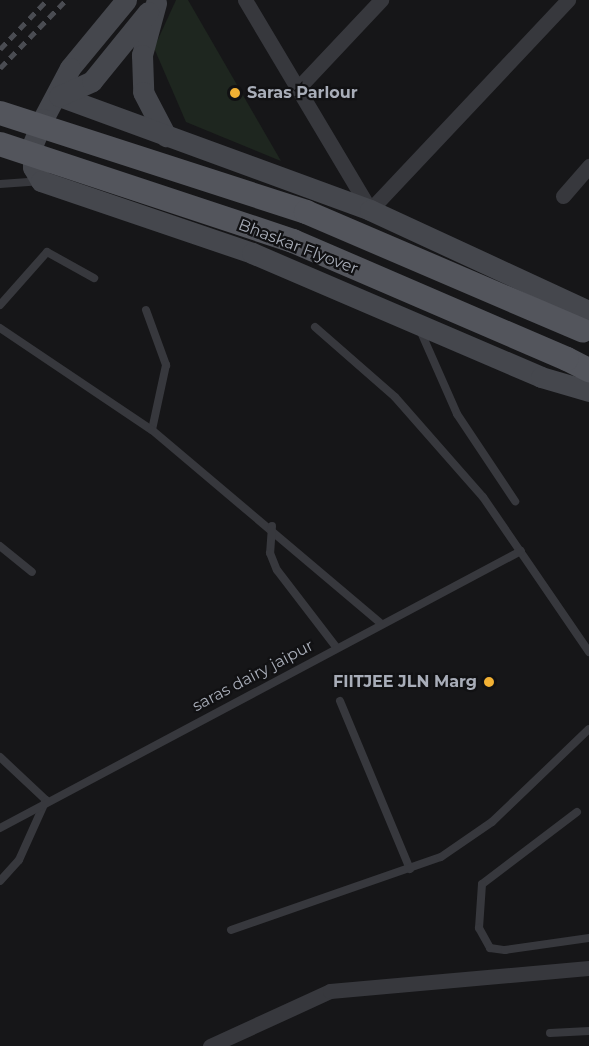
<!DOCTYPE html>
<html>
<head>
<meta charset="utf-8">
<style>
  body { margin:0 }
  #map { position:relative; width:589px; height:1046px; overflow:hidden; background:#161618; font-family:Montserrat,sans-serif }
  div>[style] { position:absolute }
  [style*='--x'] { left:calc(var(--x)*1px); top:calc(var(--y)*1px); width:calc(var(--w)*1px); rotate:calc(var(--a)*1deg) }
  .green>* { inset:0; background:#1e261f }
  .lane>* { height:8px; margin:-4px; padding:0 4px; transform-origin:4px; border-radius:4px; background:#37383d }
  .street>* { height:15px; margin:-7.5px; padding:0 7.5px; transform-origin:7.5px; border-radius:7.5px; background:#37383d }
  .secondary>* { height:21px; margin:-10.5px; padding:0 10.5px; transform-origin:10.5px; border-radius:10.5px; background:#45474d }
  .primary>* { height:24px; margin:-12px; padding:0 12px; transform-origin:12px; border-radius:12px; background:#53555c }
  .rail>* { height:4.5px; margin-top:-2.25px; transform-origin:0; background:repeating-linear-gradient(90deg,#4a4c52 0 8px,transparent 0 14px) }
  .primary-bridge>* { height:24px; margin:-12px; padding:0 12px; transform-origin:12px; border-radius:12px; background:#53555c }
  .dots>* { width:16px; height:16px; translate:-50% -50%; box-sizing:border-box; border:3px solid #111113; border-radius:50% }
  span { translate:-50% -50%; white-space:nowrap; text-align:center; line-height:1.15; -webkit-text-stroke:4.5px #111113; paint-order:stroke }
  .poi-label { font-size:16px; color:#a8adb8; font-weight:700 }
  .left { translate:0 -50%; text-align:left }
  .right { translate:-100% -50%; text-align:right }
  .street-label { font-size:16px; color:#a8adb8 }
</style>
</head>
<body>
<div id="map">
  <div class="green">
    <div style="clip-path:polygon(176px 0,188px 0,281px 161px,186px 122px,154px 48px)"></div>
  </div>
  <div class="lane">
    <div style="--x:0;--y:184;--w:39;--a:-4"></div>
    <div style="--x:0;--y:305;--w:71;--a:-48.4"></div>
    <div style="--x:47;--y:252;--w:54;--a:29"></div>
    <div style="--x:146;--y:310;--w:59;--a:70"></div>
    <div style="--x:166;--y:365;--w:66;--a:102.2"></div>
    <div style="--x:315;--y:327;--w:106;--a:41.2"></div>
    <div style="--x:395;--y:397;--w:133;--a:48.7"></div>
    <div style="--x:483;--y:497;--w:188;--a:55.6"></div>
    <div style="--x:0;--y:328;--w:183;--a:33.9"></div>
    <div style="--x:152;--y:430;--w:299;--a:40.2"></div>
    <div style="--x:420;--y:330;--w:92;--a:66.2"></div>
    <div style="--x:457;--y:414;--w:105;--a:56.3"></div>
    <div style="--x:272;--y:526;--w:27;--a:94"></div>
    <div style="--x:270;--y:553;--w:18;--a:68"></div>
    <div style="--x:277;--y:570;--w:97;--a:52.5"></div>
    <div style="--x:0;--y:546;--w:41;--a:39.1"></div>
    <div style="--x:340;--y:701;--w:182;--a:67.4"></div>
    <div style="--x:0;--y:757;--w:63;--a:43.1"></div>
    <div style="--x:46;--y:800;--w:66;--a:114.2"></div>
    <div style="--x:19;--y:860;--w:28;--a:132"></div>
    <div style="--x:577;--y:812;--w:119;--a:142.8"></div>
    <div style="--x:482;--y:884;--w:44;--a:93.9"></div>
    <div style="--x:479;--y:928;--w:23;--a:61"></div>
    <div style="--x:490;--y:948;--w:15;--a:8"></div>
    <div style="--x:505;--y:950;--w:85;--a:-8.1"></div>
    <div style="--x:0;--y:828;--w:590;--a:-28"></div>
    <div style="--x:231;--y:930;--w:222;--a:-19.2"></div>
    <div style="--x:441;--y:857;--w:62;--a:-34.5"></div>
    <div style="--x:492;--y:822;--w:134;--a:-43.8"></div>
    <div style="--x:550;--y:1033;--w:39;--a:-3"></div>
  </div>
  <div class="street">
    <div style="--x:245;--y:0;--w:244;--a:59.2"></div>
    <div style="--x:370;--y:210;--w:289;--a:-46.7"></div>
    <div style="--x:299;--y:87;--w:120;--a:-46.7"></div>
    <div style="--x:563;--y:196;--w:40;--a:-49"></div>
    <div style="--x:210;--y:1046;--w:132;--a:-24.6"></div>
    <div style="--x:330;--y:991;--w:260;--a:-5.1"></div>
  </div>
  <div class="secondary">
    <div style="--x:126;--y:0;--w:88;--a:129.5"></div>
    <div style="--x:70;--y:68;--w:58;--a:117.9"></div>
    <div style="--x:43;--y:119;--w:27;--a:112"></div>
    <div style="--x:33;--y:144;--w:23;--a:90"></div>
    <div style="--x:33;--y:167;--w:16;--a:60"></div>
    <div style="--x:41;--y:181;--w:223;--a:18.8"></div>
    <div style="--x:252;--y:253;--w:314;--a:23.2"></div>
    <div style="--x:541;--y:377;--w:50;--a:16.3"></div>
    <div style="--x:156;--y:3;--w:54;--a:105.1"></div>
    <div style="--x:142;--y:55;--w:37;--a:88"></div>
    <div style="--x:143;--y:92;--w:50;--a:62.4"></div>
    <div style="--x:59;--y:96;--w:331;--a:20.1"></div>
    <div style="--x:370;--y:210;--w:241;--a:24.8"></div>
    <div style="--x:59;--y:96;--w:36;--a:-24"></div>
    <div style="--x:92;--y:81;--w:89;--a:-50.9"></div>
  </div>
  <div class="primary">
    <div style="--x:567;--y:359;--w:25;--a:27"></div>
  </div>
  <div class="rail">
    <div style="--x:0;--y:49;--w:68;--a:-46.2"></div>
    <div style="--x:0;--y:68;--w:95;--a:-45.9"></div>
  </div>
  <div class="primary-bridge">
    <div style="--x:0;--y:113;--w:322;--a:17.9"></div>
    <div style="--x:306;--y:212;--w:301;--a:23.2"></div>
    <div style="--x:0;--y:144;--w:309;--a:18.3"></div>
    <div style="--x:293;--y:241;--w:298;--a:23.3"></div>
  </div>
  <div class="dots">
    <div style="left:235px;top:93px;background:#f2b134"></div>
    <div style="left:489px;top:682px;background:#f2b134"></div>
  </div>
  <div class="poi-label">
    <span class="left" style="left:247px;top:93px">Saras Parlour</span>
    <span class="right" style="left:477px;top:682px">FIITJEE JLN Marg</span>
  </div>
  <div class="street-label">
    <span style="left:298px;top:247px;rotate:21deg">Bhaskar Flyover</span>
    <span style="left:253px;top:676px;rotate:-28deg">saras dairy jaipur</span>
  </div>
</div>
</body>
</html>
